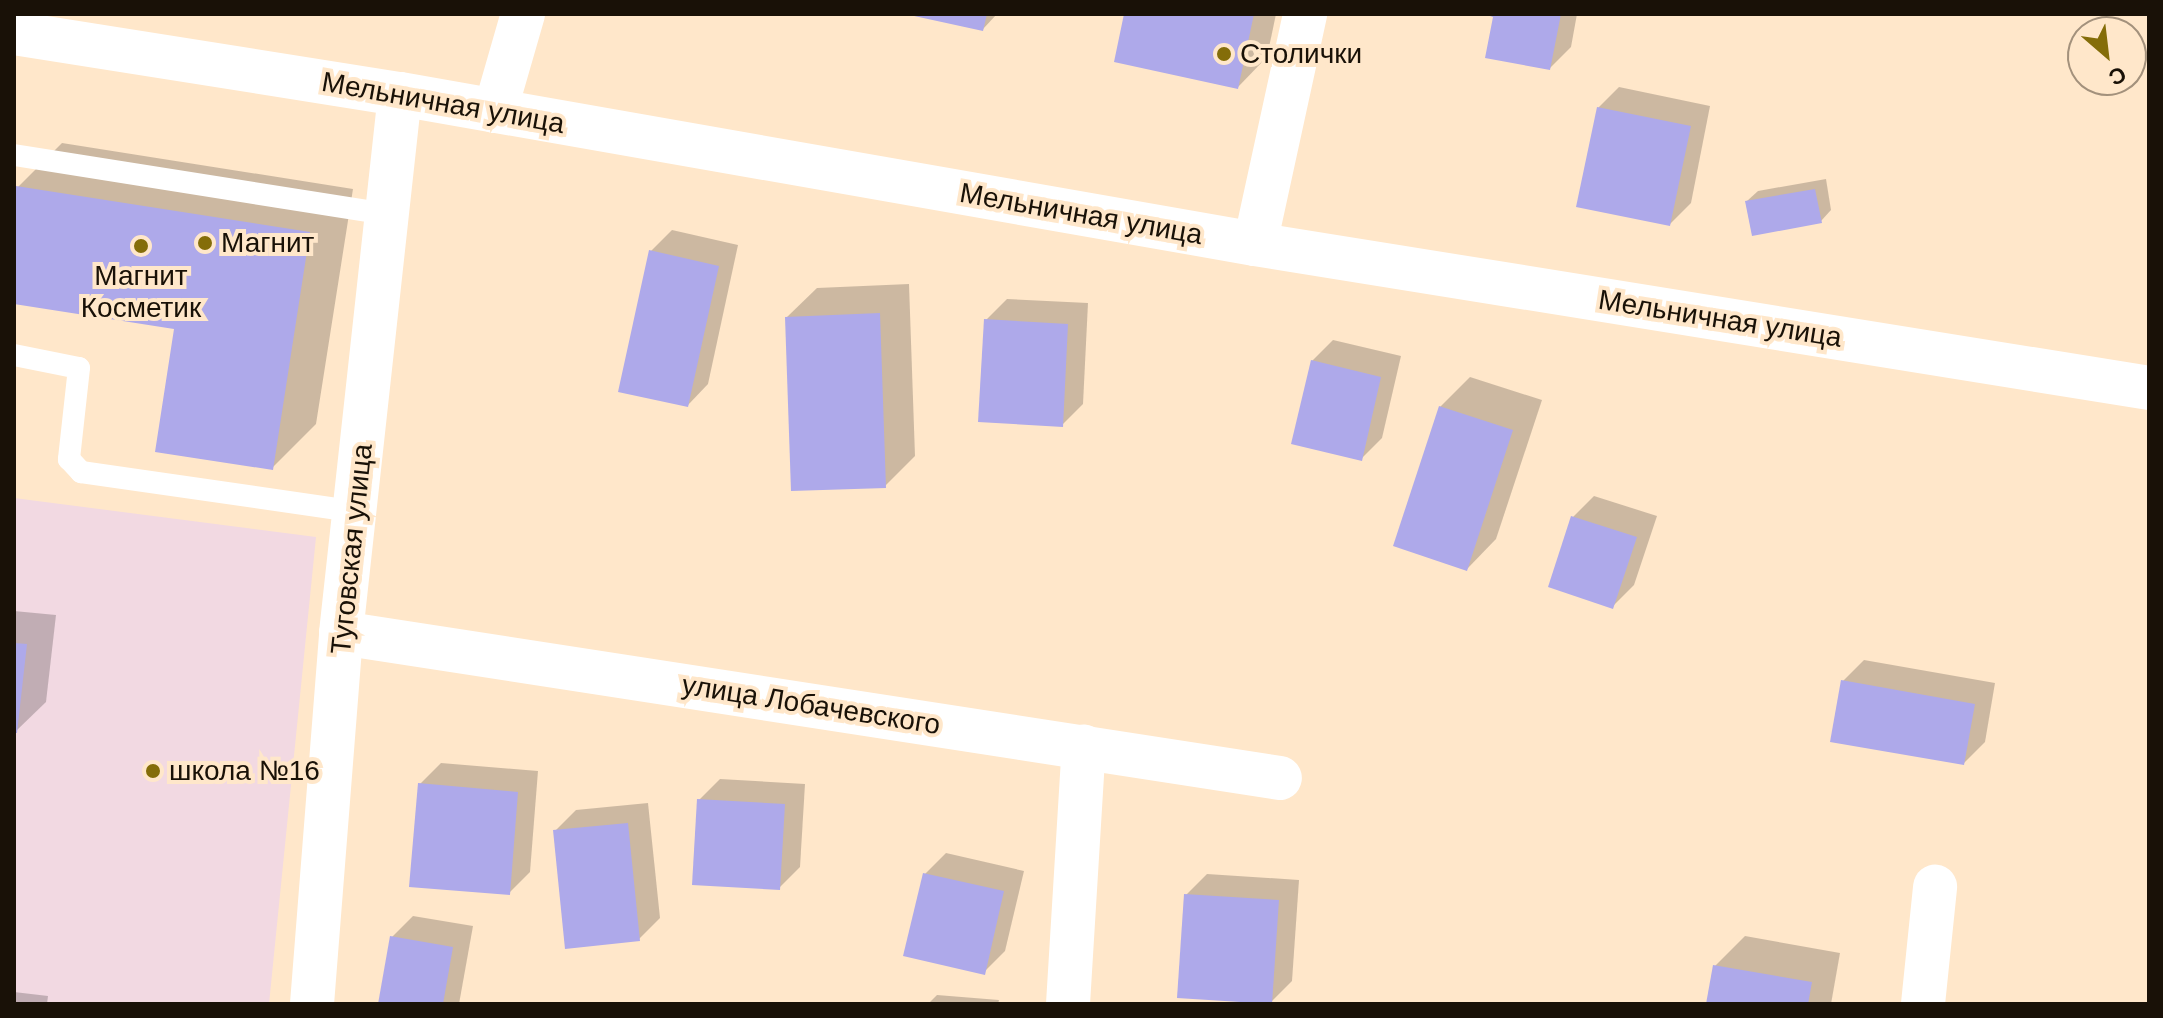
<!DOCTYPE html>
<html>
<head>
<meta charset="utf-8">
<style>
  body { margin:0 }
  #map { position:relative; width:2163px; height:1018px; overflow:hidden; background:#ffe7ca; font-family:Helvetica,sans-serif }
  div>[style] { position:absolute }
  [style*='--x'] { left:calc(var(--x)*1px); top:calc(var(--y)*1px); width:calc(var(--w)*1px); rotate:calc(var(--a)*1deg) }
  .education>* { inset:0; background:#f2d9e2 }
  .shadow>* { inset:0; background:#0003 }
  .building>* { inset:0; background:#aea9ea }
  .service>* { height:22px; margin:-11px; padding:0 11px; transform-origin:11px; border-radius:11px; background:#fff }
  .minor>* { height:44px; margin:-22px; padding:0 22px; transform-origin:22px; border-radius:22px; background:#fff }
  .tertiary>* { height:44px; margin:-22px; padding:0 22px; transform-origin:22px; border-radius:22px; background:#fff }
  .dots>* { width:22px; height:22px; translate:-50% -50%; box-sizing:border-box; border:4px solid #ffe7ca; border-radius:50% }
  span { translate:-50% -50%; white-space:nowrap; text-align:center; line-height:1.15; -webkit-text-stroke:8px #ffe7ca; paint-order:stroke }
  .poi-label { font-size:28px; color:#191107 }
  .left { translate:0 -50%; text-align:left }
  .street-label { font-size:28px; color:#191107 }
  .frame { position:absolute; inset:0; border:16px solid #191107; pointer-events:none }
  .north { position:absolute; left:2067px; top:16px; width:80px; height:80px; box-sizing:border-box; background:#ffe7ca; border:2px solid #a3917c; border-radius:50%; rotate:152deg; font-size:22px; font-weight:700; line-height:32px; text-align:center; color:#191107 }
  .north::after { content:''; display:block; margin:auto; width:28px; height:36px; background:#846d09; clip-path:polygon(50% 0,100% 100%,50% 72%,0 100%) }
</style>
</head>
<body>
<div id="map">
  <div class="education">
    <div style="clip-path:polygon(14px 498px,316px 537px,269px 1004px,14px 1004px)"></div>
  </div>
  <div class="shadow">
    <div style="clip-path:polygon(908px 14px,997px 14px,983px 29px)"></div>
    <div style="clip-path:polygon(1126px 14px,1276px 14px,1267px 57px,1238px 87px)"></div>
    <div style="clip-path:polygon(1487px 14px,1577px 14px,1571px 47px,1550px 68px,1495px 16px)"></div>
    <div style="clip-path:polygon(1619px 87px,1710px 106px,1691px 203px,1670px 224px,1598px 108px)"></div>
    <div style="clip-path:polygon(62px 143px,353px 189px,316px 424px,272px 468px,177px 327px,14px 302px,18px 187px)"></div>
    <div style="clip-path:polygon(1826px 179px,1831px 210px,1821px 221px,1747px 201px,1758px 191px)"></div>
    <div style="clip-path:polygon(672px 230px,738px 245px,708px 384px,688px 405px,651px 251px)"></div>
    <div style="clip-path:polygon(909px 284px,915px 456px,885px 486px,787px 317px,817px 288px)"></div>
    <div style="clip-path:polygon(1007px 299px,1088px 303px,1083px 404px,1062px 425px,986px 320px)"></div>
    <div style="clip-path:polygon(1333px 340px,1401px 356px,1382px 438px,1361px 459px,1312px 361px)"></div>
    <div style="clip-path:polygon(1470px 377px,1542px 400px,1496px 539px,1467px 569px,1440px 407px)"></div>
    <div style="clip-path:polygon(1594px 496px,1657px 516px,1634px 585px,1613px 606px,1573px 517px)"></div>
    <div style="clip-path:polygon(14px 611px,56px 615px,46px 702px,16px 731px)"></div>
    <div style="clip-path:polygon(1864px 660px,1995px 683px,1985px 742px,1964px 763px,1843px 681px)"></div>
    <div style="clip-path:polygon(441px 763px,538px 771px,530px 872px,509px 893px,420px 784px)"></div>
    <div style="clip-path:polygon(720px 779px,805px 784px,800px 867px,779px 888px,699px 800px)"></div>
    <div style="clip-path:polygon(648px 803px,660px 918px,639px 939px,555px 831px,576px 810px)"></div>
    <div style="clip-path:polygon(946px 853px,1024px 871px,1005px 951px,984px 972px,925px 874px)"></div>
    <div style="clip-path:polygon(1207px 874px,1299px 880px,1292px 981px,1271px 1002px,1186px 895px)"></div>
    <div style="clip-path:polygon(413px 916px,473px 926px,459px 1004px,380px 1004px,392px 937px)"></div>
    <div style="clip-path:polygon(1745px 936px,1840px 953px,1831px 1004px,1709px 1004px,1715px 966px)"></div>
    <div style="clip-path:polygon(14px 992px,48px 996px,47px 1004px,14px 1004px)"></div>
    <div style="clip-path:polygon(937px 995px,999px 1000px,998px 1004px,928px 1004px)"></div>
  </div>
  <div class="building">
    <div style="clip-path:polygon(905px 14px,987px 14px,983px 31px)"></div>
    <div style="clip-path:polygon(1124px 14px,1254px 14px,1238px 89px,1114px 62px)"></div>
    <div style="clip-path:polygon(1484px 14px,1561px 14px,1550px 70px,1485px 58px,1493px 17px)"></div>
    <div style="clip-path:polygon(1597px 107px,1691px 126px,1670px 226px,1576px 207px)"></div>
    <div style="clip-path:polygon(16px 186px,310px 232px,273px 470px,155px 452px,174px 329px,14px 304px)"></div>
    <div style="clip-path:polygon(1815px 189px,1822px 223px,1752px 236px,1745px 201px)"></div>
    <div style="clip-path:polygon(649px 250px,719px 266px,688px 407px,618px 392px)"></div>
    <div style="clip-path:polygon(880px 313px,886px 488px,791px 491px,785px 317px)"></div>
    <div style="clip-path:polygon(984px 319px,1068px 324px,1063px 427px,978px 422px)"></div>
    <div style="clip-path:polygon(1311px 360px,1381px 377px,1362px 461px,1291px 444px)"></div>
    <div style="clip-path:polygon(1439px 406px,1513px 430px,1467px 571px,1393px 546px)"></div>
    <div style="clip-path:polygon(1571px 516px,1637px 537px,1613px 609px,1548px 587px)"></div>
    <div style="clip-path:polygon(14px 643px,27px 644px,17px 733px,14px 733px)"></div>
    <div style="clip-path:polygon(1841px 680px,1975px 704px,1964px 765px,1830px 742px)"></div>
    <div style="clip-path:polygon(418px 783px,518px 792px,510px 895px,409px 887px)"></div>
    <div style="clip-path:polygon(697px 799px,785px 804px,780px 890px,692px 885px)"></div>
    <div style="clip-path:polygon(628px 823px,640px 941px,565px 949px,553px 830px)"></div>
    <div style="clip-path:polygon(923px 873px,1004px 891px,985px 975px,903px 956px)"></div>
    <div style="clip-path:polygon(1184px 894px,1279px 900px,1272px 1004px,1177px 998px)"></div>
    <div style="clip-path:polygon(390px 936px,453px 947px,443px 1004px,378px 1004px)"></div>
    <div style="clip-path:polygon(1713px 965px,1812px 982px,1808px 1004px,1706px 1004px)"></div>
  </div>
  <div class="service">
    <div style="--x:14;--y:155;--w:378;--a:9"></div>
    <div style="--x:14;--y:355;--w:66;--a:11.3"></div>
    <div style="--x:79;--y:368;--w:92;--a:96.3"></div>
    <div style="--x:69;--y:459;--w:18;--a:47"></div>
    <div style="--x:81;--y:472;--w:279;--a:8.2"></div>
  </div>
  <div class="minor">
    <div style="--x:495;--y:111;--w:101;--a:-73.9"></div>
    <div style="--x:1255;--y:244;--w:235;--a:-77.7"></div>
    <div style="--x:341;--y:633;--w:950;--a:8.78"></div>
    <div style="--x:312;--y:1004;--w:372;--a:-85.5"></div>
    <div style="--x:341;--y:633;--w:542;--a:-83.75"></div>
    <div style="--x:1068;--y:1004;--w:258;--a:-86.5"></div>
    <div style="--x:1923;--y:1004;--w:118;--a:-84.1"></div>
  </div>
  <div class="tertiary">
    <div style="--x:14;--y:33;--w:391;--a:9"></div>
    <div style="--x:400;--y:94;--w:868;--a:9.95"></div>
    <div style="--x:1255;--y:244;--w:906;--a:9.15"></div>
  </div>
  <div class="dots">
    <div style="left:1224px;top:54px;background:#846d09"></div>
    <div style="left:205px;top:243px;background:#846d09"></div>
    <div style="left:141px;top:246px;background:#846d09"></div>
    <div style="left:153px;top:771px;background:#846d09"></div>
  </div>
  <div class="poi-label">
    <span class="left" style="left:1240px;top:54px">Столички</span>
    <span class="left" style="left:221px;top:243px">Магнит</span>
    <span style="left:141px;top:292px">Магнит<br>Косметик</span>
    <span class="left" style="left:169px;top:771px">школа №16</span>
  </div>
  <div class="street-label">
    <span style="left:443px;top:103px;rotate:10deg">Мельничная улица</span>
    <span style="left:1081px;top:214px;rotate:10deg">Мельничная улица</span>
    <span style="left:1720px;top:319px;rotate:9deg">Мельничная улица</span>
    <span style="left:352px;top:549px;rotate:-84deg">Туговская улица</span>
    <span style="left:811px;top:705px;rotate:9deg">улица Лобачевского</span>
  </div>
  <div class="frame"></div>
  <div class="north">С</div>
</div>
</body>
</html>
